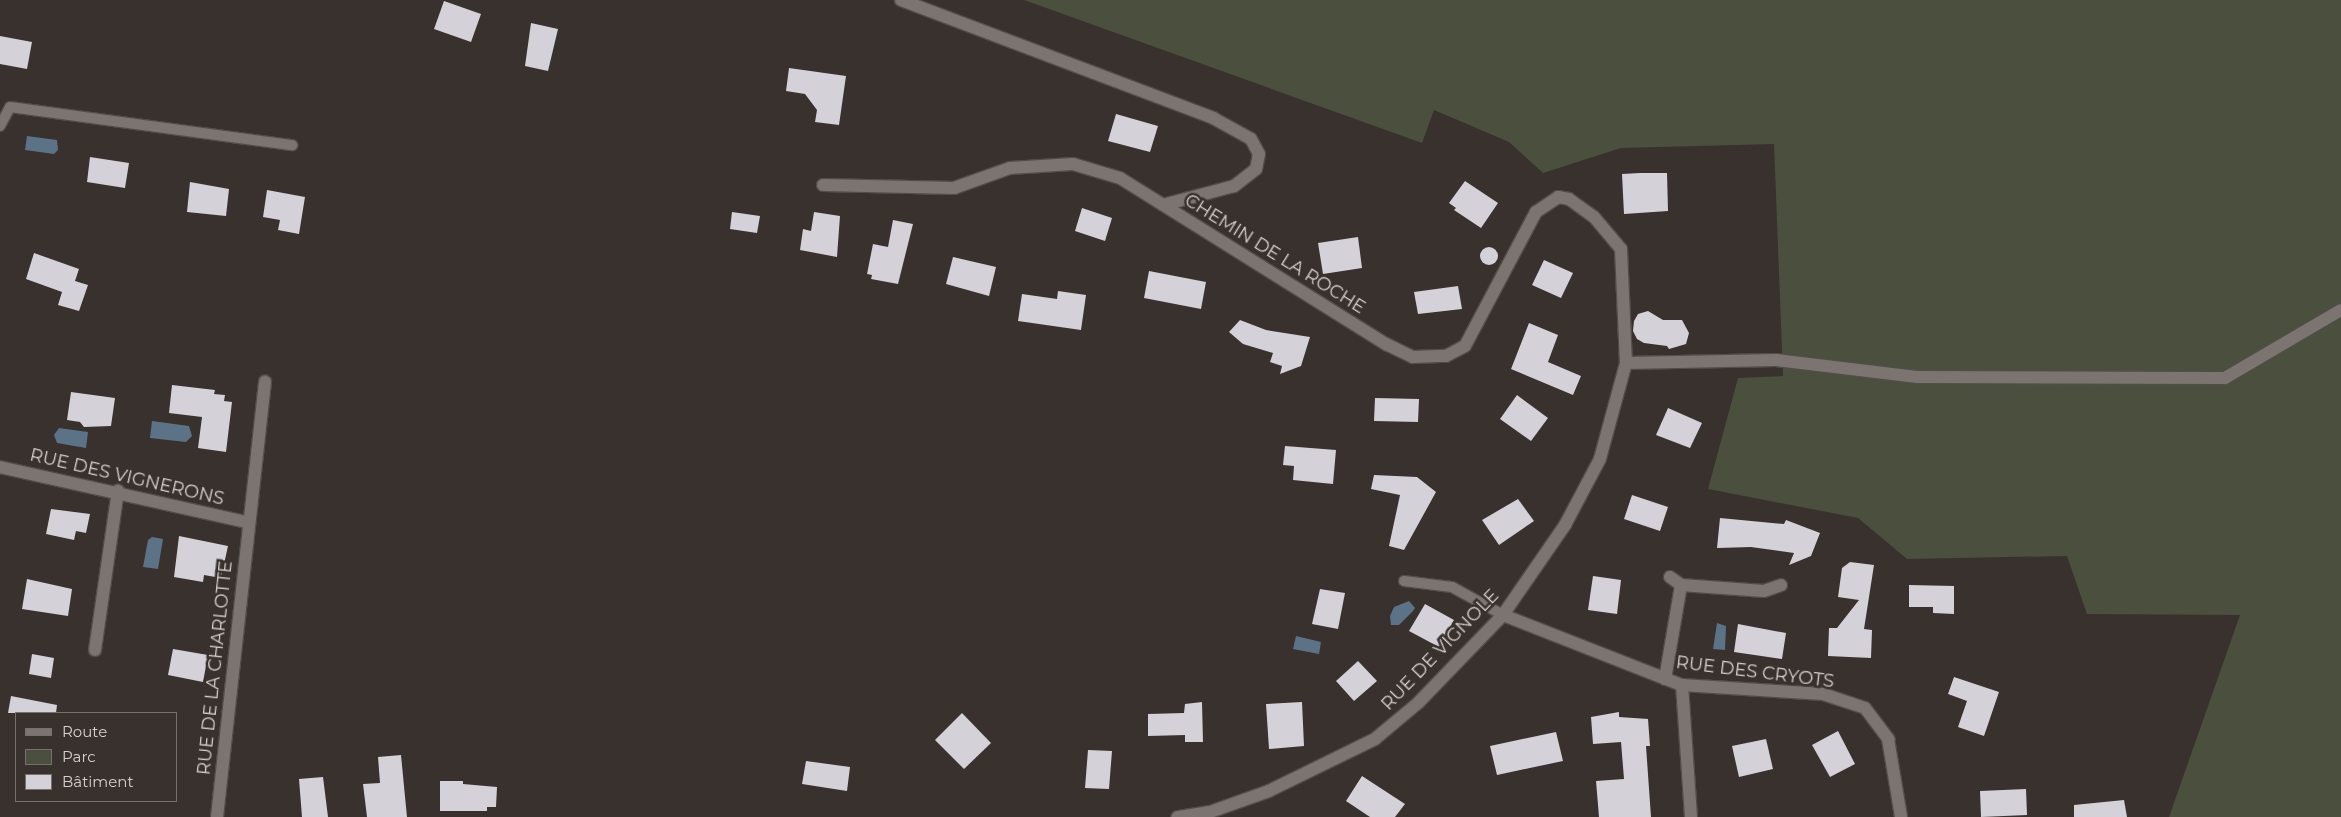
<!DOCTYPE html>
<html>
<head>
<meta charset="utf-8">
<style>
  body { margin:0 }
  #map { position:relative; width:2341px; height:817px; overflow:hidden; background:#38312d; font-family:Montserrat,sans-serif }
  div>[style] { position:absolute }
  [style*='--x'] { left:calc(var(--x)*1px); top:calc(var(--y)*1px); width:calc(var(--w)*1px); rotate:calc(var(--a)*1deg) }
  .green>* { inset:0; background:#4b4f3d }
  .water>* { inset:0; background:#5c7387 }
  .building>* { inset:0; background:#d4d1d9 }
  .round { border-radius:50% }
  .roads { filter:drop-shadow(1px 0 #524d4a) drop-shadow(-1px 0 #524d4a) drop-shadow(0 1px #524d4a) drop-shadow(0 -1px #524d4a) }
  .lane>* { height:10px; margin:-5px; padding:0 5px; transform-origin:5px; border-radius:5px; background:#7c7470 }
  .street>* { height:12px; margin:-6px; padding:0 6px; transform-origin:6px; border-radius:6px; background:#7c7470 }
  span { translate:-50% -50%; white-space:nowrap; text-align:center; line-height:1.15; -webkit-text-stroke:5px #38312d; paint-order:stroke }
  .street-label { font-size:18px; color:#d5d1ce }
  .legend { position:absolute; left:15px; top:712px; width:162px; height:90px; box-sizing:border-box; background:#38312d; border:1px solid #77716d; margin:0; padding:6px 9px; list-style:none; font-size:15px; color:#d5d1ce }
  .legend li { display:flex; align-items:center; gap:10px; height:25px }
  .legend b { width:25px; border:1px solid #77716d }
</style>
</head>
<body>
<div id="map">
  <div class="green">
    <div style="clip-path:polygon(1024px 0,2341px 0,2341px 817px,2169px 817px,2240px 615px,2087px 614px,2067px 556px,1907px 559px,1858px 518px,1708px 489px,1738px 378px,1783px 376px,1774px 144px,1621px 148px,1543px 173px,1509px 142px,1434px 110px,1422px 143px)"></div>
  </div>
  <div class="water">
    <div style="clip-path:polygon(27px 136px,57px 140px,58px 150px,54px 154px,25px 150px)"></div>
    <div style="clip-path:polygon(152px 421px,189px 426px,192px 436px,186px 442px,150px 438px)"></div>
    <div style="clip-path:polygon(59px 428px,88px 432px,86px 448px,57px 443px,54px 435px)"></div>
    <div style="clip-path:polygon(152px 537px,163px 539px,158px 569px,143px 567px,148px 540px)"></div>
    <div style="clip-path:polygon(1409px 601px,1415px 608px,1413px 611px,1399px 625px,1391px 625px,1390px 616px,1394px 607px)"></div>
    <div style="clip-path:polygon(1717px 623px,1726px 626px,1725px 650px,1713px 649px)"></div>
    <div style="clip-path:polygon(1296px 636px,1321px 642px,1319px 654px,1293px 649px)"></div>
  </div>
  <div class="building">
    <div style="clip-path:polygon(444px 1px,481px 14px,471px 42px,434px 29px)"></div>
    <div style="clip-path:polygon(531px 23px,558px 29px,548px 71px,525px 66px)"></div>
    <div style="clip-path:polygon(0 36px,32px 42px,27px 69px,0 64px)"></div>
    <div style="clip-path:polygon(789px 68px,846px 76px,839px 125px,815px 122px,817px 110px,805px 94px,786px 91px)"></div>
    <div style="clip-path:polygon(1116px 114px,1158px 126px,1150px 152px,1108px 141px)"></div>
    <div style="clip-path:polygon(90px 157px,129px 163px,125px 188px,87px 182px)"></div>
    <div style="clip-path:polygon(1640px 173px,1667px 173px,1668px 211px,1624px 214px,1622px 174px)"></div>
    <div style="clip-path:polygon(1465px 181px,1498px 203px,1481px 228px,1454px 210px,1456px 208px,1449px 203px)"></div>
    <div style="clip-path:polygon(190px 182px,229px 189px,226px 216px,187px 212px)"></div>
    <div style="clip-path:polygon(267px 190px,305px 197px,299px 234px,278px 230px,280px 220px,263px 217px)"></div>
    <div style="clip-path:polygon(1082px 208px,1112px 218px,1105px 241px,1075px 231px)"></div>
    <div style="clip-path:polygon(732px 212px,760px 216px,757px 233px,730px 229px)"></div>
    <div style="clip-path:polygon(814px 212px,840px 216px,837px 257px,800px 250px,803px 229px,811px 231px)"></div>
    <div style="clip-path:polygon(893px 220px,913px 224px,898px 284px,871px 279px,872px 275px,867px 274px,873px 244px,888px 247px)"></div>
    <div style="clip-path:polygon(1358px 237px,1362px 268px,1323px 274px,1318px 243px)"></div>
    <div class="round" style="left:1480px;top:247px;width:18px;height:18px"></div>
    <div style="clip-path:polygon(34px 253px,79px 269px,75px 281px,88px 285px,79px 311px,58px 305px,62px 292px,26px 279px)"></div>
    <div style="clip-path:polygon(953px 257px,996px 267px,989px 296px,946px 284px)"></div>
    <div style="clip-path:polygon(1544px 260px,1573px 273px,1561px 298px,1532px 285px)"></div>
    <div style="clip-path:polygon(1149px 271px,1206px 282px,1201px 309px,1144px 298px)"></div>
    <div style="clip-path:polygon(1458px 286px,1462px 309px,1418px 314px,1414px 292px)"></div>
    <div style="clip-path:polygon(1058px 291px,1086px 295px,1081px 330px,1018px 321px,1022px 294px,1057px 299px)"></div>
    <div style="clip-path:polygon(1648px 311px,1663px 320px,1682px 320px,1689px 333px,1686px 344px,1669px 349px,1667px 346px,1644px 343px,1637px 339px,1633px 331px,1634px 321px,1638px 314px)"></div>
    <div style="clip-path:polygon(1240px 320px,1266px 330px,1310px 337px,1301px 366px,1280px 374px,1282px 366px,1270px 362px,1273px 353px,1243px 344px,1229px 332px)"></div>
    <div style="clip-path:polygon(1529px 323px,1558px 335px,1548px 362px,1581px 376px,1573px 395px,1511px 369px)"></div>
    <div style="clip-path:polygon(172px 385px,215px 390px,214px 394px,225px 395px,224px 401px,232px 402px,226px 452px,198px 448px,202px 417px,169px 413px)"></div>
    <div style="clip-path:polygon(71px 392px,115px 398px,111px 426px,84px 427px,80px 422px,67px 420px)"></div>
    <div style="clip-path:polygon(1517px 395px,1548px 418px,1531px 441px,1500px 419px)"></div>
    <div style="clip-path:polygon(1375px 398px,1419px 399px,1418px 422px,1374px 421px)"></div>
    <div style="clip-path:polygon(1668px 408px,1702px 423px,1690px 448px,1656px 435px)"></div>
    <div style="clip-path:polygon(1285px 446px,1336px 450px,1333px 484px,1293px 480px,1294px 466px,1283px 465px)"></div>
    <div style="clip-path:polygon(1374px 475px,1417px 477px,1436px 492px,1404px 550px,1389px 546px,1400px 495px,1371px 489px)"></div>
    <div style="clip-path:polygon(1632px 495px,1668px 507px,1660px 531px,1624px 519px)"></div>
    <div style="clip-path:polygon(1518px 499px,1534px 521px,1499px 545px,1482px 520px)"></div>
    <div style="clip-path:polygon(51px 509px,90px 514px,86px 533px,76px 531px,74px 540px,46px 534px)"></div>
    <div style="clip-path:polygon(1720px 518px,1784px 524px,1786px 520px,1820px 533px,1811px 556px,1789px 565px,1794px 553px,1751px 547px,1717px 548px)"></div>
    <div style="clip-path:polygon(179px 536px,228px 546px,221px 578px,204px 575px,203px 582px,174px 577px)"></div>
    <div style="clip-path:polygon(1850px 562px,1874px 565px,1864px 629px,1872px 630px,1871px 658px,1828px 656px,1829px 628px,1837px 628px,1859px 600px,1838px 597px,1842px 568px)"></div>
    <div style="clip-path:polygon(1593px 576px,1621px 580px,1617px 614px,1588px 610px)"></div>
    <div style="clip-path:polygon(27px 579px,72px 589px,68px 616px,22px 609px)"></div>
    <div style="clip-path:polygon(1909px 585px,1954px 586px,1954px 614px,1933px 613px,1933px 607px,1909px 607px)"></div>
    <div style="clip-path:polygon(1320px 589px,1345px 593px,1338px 629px,1312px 624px)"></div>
    <div style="clip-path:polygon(1425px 604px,1454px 620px,1439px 647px,1409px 631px)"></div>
    <div style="clip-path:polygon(1738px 624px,1786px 633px,1782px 659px,1734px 652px)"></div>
    <div style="clip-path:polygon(173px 649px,208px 655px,203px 682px,168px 675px)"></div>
    <div style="clip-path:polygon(32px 654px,54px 658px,51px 678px,29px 674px)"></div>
    <div style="clip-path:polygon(1358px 661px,1377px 681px,1354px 701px,1336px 681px)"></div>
    <div style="clip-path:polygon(1954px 677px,1999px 692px,1984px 736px,1958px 727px,1967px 701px,1948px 694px)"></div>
    <div style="clip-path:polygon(11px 696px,57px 705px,56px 713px,8px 713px)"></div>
    <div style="clip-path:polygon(1202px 702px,1203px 742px,1185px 742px,1185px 735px,1148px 736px,1148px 714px,1184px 713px,1185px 704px)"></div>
    <div style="clip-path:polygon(1302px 702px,1304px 746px,1269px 749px,1266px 704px)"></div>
    <div style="clip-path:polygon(1619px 712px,1619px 717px,1648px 719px,1650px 746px,1646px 746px,1651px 817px,1599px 817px,1596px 781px,1624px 779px,1621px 742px,1593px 744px,1591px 717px)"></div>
    <div style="clip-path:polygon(962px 713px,991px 743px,964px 769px,935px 740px)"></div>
    <div style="clip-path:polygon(1838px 731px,1855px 764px,1830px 777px,1812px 745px)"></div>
    <div style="clip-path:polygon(1556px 732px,1563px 761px,1497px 775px,1490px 746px)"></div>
    <div style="clip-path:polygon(1766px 739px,1773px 769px,1739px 777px,1732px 746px)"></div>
    <div style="clip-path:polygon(1088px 750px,1112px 751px,1109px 789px,1085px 788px)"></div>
    <div style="clip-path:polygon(401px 755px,407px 817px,367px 817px,363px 784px,380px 783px,378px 757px)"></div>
    <div style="clip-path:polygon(806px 761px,850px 767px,847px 791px,802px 784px)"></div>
    <div style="clip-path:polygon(1362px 776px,1405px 804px,1395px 817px,1370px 817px,1346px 801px)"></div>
    <div style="clip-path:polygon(323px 777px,328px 817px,302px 817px,299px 779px)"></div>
    <div style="clip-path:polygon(440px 781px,463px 781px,463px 784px,497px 787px,496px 807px,487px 807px,487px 811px,440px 811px)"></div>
    <div style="clip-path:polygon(2026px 789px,2027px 815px,1981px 817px,1980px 791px)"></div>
    <div style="clip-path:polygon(2124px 800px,2127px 817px,2074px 817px,2074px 805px)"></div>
  </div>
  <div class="roads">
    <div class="lane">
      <div style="--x:0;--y:126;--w:21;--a:-62"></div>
      <div style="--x:10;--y:107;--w:285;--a:7.7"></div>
      <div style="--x:1404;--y:581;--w:48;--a:7.1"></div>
      <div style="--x:1452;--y:587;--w:58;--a:28.8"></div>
    </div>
    <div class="street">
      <div style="--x:901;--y:0;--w:334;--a:20.7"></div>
      <div style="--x:1213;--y:118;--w:43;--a:28.9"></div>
      <div style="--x:1251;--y:139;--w:17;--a:62"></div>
      <div style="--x:1259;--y:154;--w:15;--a:101"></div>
      <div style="--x:1256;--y:169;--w:28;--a:142"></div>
      <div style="--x:1234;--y:186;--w:73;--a:165"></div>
      <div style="--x:823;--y:185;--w:131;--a:1.3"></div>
      <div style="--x:954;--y:188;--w:59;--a:-19.7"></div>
      <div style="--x:1010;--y:168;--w:63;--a:-3.6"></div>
      <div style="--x:1073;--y:164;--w:49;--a:16.6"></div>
      <div style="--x:1120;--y:178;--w:314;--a:32"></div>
      <div style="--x:1386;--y:344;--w:30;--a:26"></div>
      <div style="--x:1413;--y:357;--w:33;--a:-2"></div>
      <div style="--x:1446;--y:356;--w:21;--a:-28"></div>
      <div style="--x:1465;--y:346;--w:152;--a:-62.1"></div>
      <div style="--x:1536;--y:212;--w:27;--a:-34"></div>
      <div style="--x:1558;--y:197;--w:11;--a:10"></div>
      <div style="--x:1569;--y:199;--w:31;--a:36"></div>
      <div style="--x:1594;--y:217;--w:42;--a:49.8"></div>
      <div style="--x:1621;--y:249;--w:114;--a:87.5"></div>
      <div style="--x:1626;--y:363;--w:99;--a:105.2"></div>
      <div style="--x:1600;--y:459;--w:75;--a:117.9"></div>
      <div style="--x:1565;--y:525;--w:109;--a:124.6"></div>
      <div style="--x:1503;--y:615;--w:122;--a:134"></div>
      <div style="--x:1418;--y:703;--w:56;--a:140.1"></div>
      <div style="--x:1375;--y:739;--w:118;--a:153.9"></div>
      <div style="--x:1269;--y:791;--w:63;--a:160.4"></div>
      <div style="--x:1210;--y:812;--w:33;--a:171"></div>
      <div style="--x:1626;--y:363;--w:150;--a:-1.1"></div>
      <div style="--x:1776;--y:360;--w:142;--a:6.9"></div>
      <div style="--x:1917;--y:377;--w:308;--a:0.2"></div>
      <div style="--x:2225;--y:378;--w:134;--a:-30.4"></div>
      <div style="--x:0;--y:467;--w:253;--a:12.6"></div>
      <div style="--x:1670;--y:577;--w:14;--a:36"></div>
      <div style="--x:1681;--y:585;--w:83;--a:4.1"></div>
      <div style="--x:1764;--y:591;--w:18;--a:-19"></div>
      <div style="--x:1503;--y:615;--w:192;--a:21.4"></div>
      <div style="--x:1682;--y:685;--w:141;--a:3.7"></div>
      <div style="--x:1823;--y:694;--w:44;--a:18.4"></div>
      <div style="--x:1865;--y:708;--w:39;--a:53"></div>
      <div style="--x:1888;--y:739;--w:79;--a:80.5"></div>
      <div style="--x:95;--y:650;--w:161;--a:-81.8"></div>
      <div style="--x:1665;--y:679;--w:95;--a:-80.3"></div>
      <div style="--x:1682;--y:685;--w:132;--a:86.1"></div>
      <div style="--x:217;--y:817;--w:438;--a:-83.7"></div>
    </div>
  </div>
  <div class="street-label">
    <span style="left:1275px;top:254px;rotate:32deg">CHEMIN DE LA ROCHE</span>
    <span style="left:127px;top:477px;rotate:13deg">RUE DES VIGNERONS</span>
    <span style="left:1440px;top:650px;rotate:-46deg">RUE DE VIGNOLE</span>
    <span style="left:215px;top:668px;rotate:-84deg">RUE DE LA CHARLOTTE</span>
    <span style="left:1755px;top:672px;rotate:7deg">RUE DES CRYOTS</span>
  </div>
  <ul class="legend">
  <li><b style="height:6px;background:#7c7470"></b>Route</li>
  <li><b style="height:14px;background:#4b4f3d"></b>Parc</li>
  <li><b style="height:14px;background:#d4d1d9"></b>Bâtiment</li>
  </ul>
</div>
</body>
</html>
